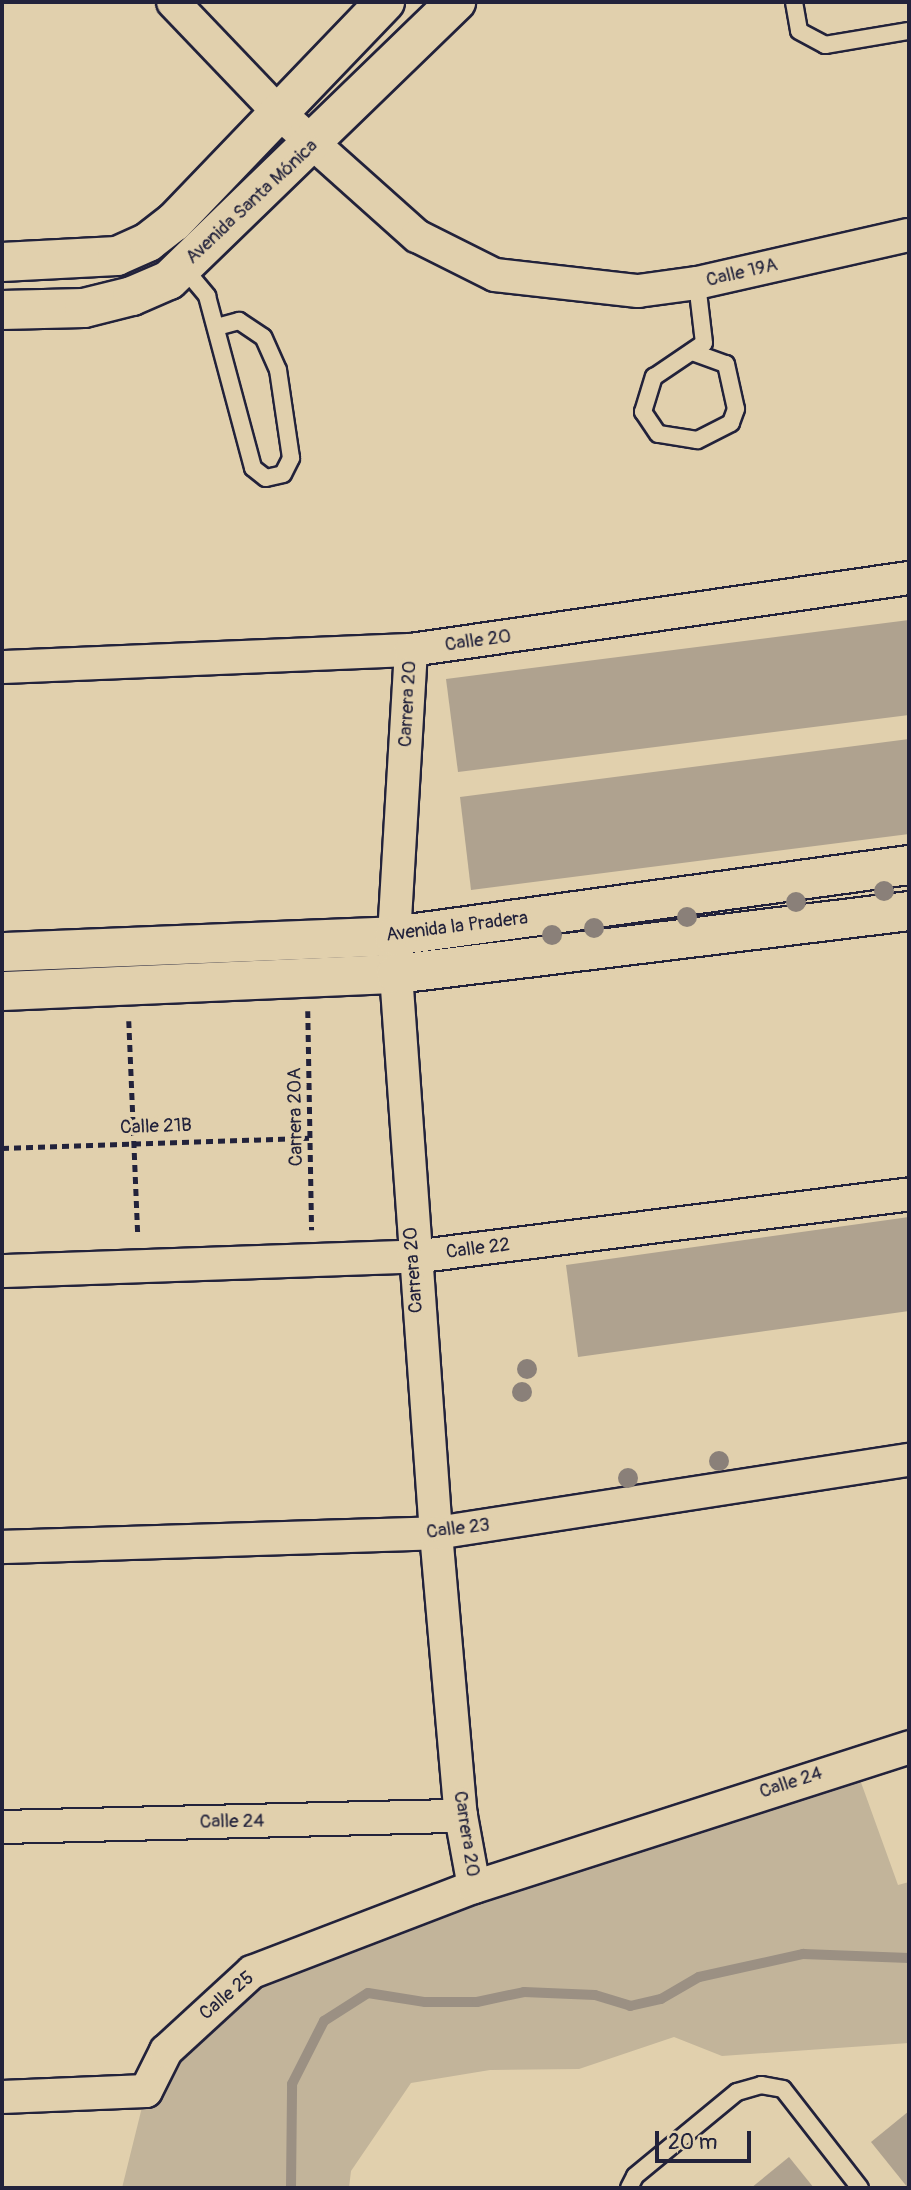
<!DOCTYPE html>
<html>
<head>
<meta charset="utf-8">
<style>
  body { margin:0 }
  #map { position:relative; width:911px; height:2190px; overflow:hidden; background:#e1d0ad; font-family:Pangolin,sans-serif }
  div>[style] { position:absolute }
  [style*='--x'] { left:calc(var(--x)*1px); top:calc(var(--y)*1px); width:calc(var(--w)*1px); rotate:calc(var(--a)*1deg) }
  .green>* { inset:0; background:#c2b49a }
  .stream>* { height:10px; margin:-5px; padding:0 5px; transform-origin:5px; border-radius:5px; background:#9b9083 }
  .building>* { inset:0; background:#afa28f }
  .path>* { height:4.5px; margin-top:-2.25px; transform-origin:0; background:repeating-linear-gradient(90deg,#22223b 0 7px,transparent 0 12px) }
  .roads { filter:drop-shadow(2px 0 #22223b) drop-shadow(-2px 0 #22223b) drop-shadow(0 2px #22223b) drop-shadow(0 -2px #22223b) }
  .lane>* { height:16px; margin:-8px; padding:0 8px; transform-origin:8px; border-radius:8px; background:#e1d0ad }
  .street>* { height:32px; margin:-16px; padding:0 16px; transform-origin:16px; border-radius:16px; background:#e1d0ad }
  .secondary>* { height:38px; margin:-19px; padding:0 19px; transform-origin:19px; border-radius:19px; background:#e1d0ad }
  .trees>* { width:20px; height:20px; margin:-10px; border-radius:50%; background:#8a8079 }
  span { translate:-50% -50%; white-space:nowrap; text-align:center; line-height:1.15; -webkit-text-stroke:7px #e1d0ad; paint-order:stroke }
  .street-label { font-size:19px; color:#22223b }
  .frame { position:absolute; inset:0; border:4px solid #22223b; pointer-events:none }
  .scale { position:absolute; left:655px; top:2131px; width:96px; height:32px; box-sizing:border-box; border:4px solid #22223b; border-top:0; padding-left:9px; font-size:21px; line-height:24px; white-space:nowrap; color:#22223b; -webkit-text-stroke:5px #e1d0ad; paint-order:stroke }
</style>
</head>
<body>
<div id="map">
  <div class="green">
    <div style="clip-path:polygon(854px 1763px,898px 1885px,909px 1882px,909px 2043px,722px 2056px,674px 2037px,579px 2069px,490px 2070px,411px 2083px,351px 2171px,349px 2188px,122px 2188px,146px 2091px,252px 1972px)"></div>
  </div>
  <div class="stream">
    <div style="--x:291;--y:2188;--w:104;--a:-89.4"></div>
    <div style="--x:292;--y:2084;--w:71;--a:-63.1"></div>
    <div style="--x:324;--y:2021;--w:52;--a:-32.5"></div>
    <div style="--x:368;--y:1993;--w:58;--a:9"></div>
    <div style="--x:425;--y:2002;--w:52;--a:0"></div>
    <div style="--x:477;--y:2002;--w:48;--a:-12"></div>
    <div style="--x:524;--y:1992;--w:71;--a:2.4"></div>
    <div style="--x:595;--y:1995;--w:37;--a:17"></div>
    <div style="--x:630;--y:2006;--w:32;--a:-13"></div>
    <div style="--x:661;--y:1999;--w:44;--a:-30.1"></div>
    <div style="--x:699;--y:1977;--w:107;--a:-12.5"></div>
    <div style="--x:803;--y:1954;--w:106;--a:2.2"></div>
  </div>
  <div class="building">
    <div style="clip-path:polygon(909px 620px,909px 715px,458px 772px,446px 679px)"></div>
    <div style="clip-path:polygon(909px 739px,909px 834px,471px 890px,460px 797px)"></div>
    <div style="clip-path:polygon(909px 1217px,909px 1311px,578px 1357px,566px 1265px)"></div>
    <div style="clip-path:polygon(909px 2111px,909px 2188px,908px 2188px,871px 2142px)"></div>
    <div style="clip-path:polygon(789px 2157px,814px 2188px,751px 2188px)"></div>
  </div>
  <div class="path">
    <div style="--x:308;--y:1011;--w:219;--a:89"></div>
    <div style="--x:129;--y:1021;--w:215;--a:87.6"></div>
    <div style="--x:2;--y:1148;--w:308;--a:-1.9"></div>
  </div>
  <div class="roads">
    <div class="lane">
      <div style="--x:794;--y:2;--w:29;--a:80"></div>
      <div style="--x:799;--y:31;--w:30;--a:28"></div>
      <div style="--x:825;--y:45;--w:85;--a:-9.5"></div>
      <div style="--x:183;--y:267;--w:38;--a:50"></div>
      <div style="--x:207;--y:296;--w:178;--a:75"></div>
      <div style="--x:253;--y:468;--w:16;--a:38"></div>
      <div style="--x:266;--y:478;--w:17;--a:-13"></div>
      <div style="--x:283;--y:474;--w:18;--a:-63"></div>
      <div style="--x:291;--y:458;--w:89;--a:-98.4"></div>
      <div style="--x:278;--y:370;--w:36;--a:-114"></div>
      <div style="--x:263;--y:337;--w:29;--a:-146"></div>
      <div style="--x:239;--y:321;--w:23;--a:165"></div>
      <div style="--x:695;--y:353;--w:33;--a:20"></div>
      <div style="--x:726;--y:364;--w:46;--a:77.5"></div>
      <div style="--x:736;--y:409;--w:15;--a:110"></div>
      <div style="--x:731;--y:423;--w:38;--a:153"></div>
      <div style="--x:697;--y:440;--w:39;--a:-171"></div>
      <div style="--x:658;--y:434;--w:27;--a:-124"></div>
      <div style="--x:643;--y:412;--w:37;--a:-73"></div>
      <div style="--x:654;--y:377;--w:60;--a:-34.2"></div>
      <div style="--x:704;--y:343;--w:60;--a:-96.7"></div>
      <div style="--x:629;--y:2188;--w:13;--a:-63"></div>
      <div style="--x:635;--y:2176;--w:132;--a:-39.5"></div>
      <div style="--x:737;--y:2092;--w:25;--a:-16"></div>
      <div style="--x:761;--y:2085;--w:22;--a:10"></div>
      <div style="--x:783;--y:2089;--w:125;--a:52.1"></div>
    </div>
    <div class="street">
      <div style="--x:173;--y:2;--w:151;--a:46.3"></div>
      <div style="--x:277;--y:111;--w:188;--a:41.8"></div>
      <div style="--x:417;--y:236;--w:87;--a:26.6"></div>
      <div style="--x:495;--y:275;--w:144;--a:6.4"></div>
      <div style="--x:638;--y:291;--w:60;--a:-7.7"></div>
      <div style="--x:697;--y:283;--w:217;--a:-12.8"></div>
      <div style="--x:411;--y:650;--w:287;--a:93.4"></div>
      <div style="--x:394;--y:936;--w:38;--a:87"></div>
      <div style="--x:396;--y:974;--w:560;--a:85.91"></div>
      <div style="--x:436;--y:1533;--w:284;--a:85"></div>
      <div style="--x:461;--y:1816;--w:72;--a:79.6"></div>
      <div style="--x:2;--y:667;--w:409;--a:-2.4"></div>
      <div style="--x:411;--y:650;--w:503;--a:-8.23"></div>
      <div style="--x:2;--y:1271;--w:411;--a:-2"></div>
      <div style="--x:413;--y:1257;--w:500;--a:-7.2"></div>
      <div style="--x:2;--y:1547;--w:434;--a:-1.8"></div>
      <div style="--x:436;--y:1533;--w:479;--a:-8.8"></div>
      <div style="--x:2;--y:1827;--w:459;--a:-1.4"></div>
      <div style="--x:2;--y:2097;--w:144;--a:-2.4"></div>
      <div style="--x:146;--y:2091;--w:45;--a:-63.4"></div>
      <div style="--x:166;--y:2051;--w:117;--a:-42.6"></div>
      <div style="--x:252;--y:1972;--w:238;--a:-21"></div>
      <div style="--x:474;--y:1887;--w:457;--a:-17.8"></div>
    </div>
    <div class="secondary">
      <div style="--x:2;--y:262;--w:115;--a:-3"></div>
      <div style="--x:117;--y:256;--w:34;--a:-24"></div>
      <div style="--x:148;--y:242;--w:33;--a:-38"></div>
      <div style="--x:174;--y:222;--w:305;--a:-46.2"></div>
      <div style="--x:2;--y:310;--w:82;--a:-1.4"></div>
      <div style="--x:84;--y:308;--w:49;--a:-14"></div>
      <div style="--x:132;--y:296;--w:40;--a:-23.4"></div>
      <div style="--x:169;--y:280;--w:400;--a:-44.1"></div>
      <div style="--x:2;--y:952;--w:392;--a:-2.3"></div>
      <div style="--x:394;--y:936;--w:520;--a:-7.85"></div>
      <div style="--x:2;--y:991;--w:394;--a:-2.5"></div>
      <div style="--x:396;--y:974;--w:517;--a:-7"></div>
    </div>
  </div>
  <div class="trees">
    <div style="left:884px;top:891px"></div>
    <div style="left:796px;top:902px"></div>
    <div style="left:687px;top:917px"></div>
    <div style="left:594px;top:928px"></div>
    <div style="left:552px;top:935px"></div>
    <div style="left:527px;top:1369px"></div>
    <div style="left:522px;top:1392px"></div>
    <div style="left:719px;top:1461px"></div>
    <div style="left:628px;top:1478px"></div>
  </div>
  <div class="street-label">
    <span style="left:252px;top:202px;rotate:-43deg">Avenida Santa Mónica</span>
    <span style="left:742px;top:273px;rotate:-13deg">Calle 19A</span>
    <span style="left:478px;top:641px;rotate:-8deg">Calle 20</span>
    <span style="left:408px;top:704px;rotate:-87deg">Carrera 20</span>
    <span style="left:457px;top:927px;rotate:-7deg">Avenida la Pradera</span>
    <span style="left:296px;top:1117px;rotate:-91deg">Carrera 20A</span>
    <span style="left:156px;top:1127px;rotate:-2deg">Calle 21B</span>
    <span style="left:478px;top:1249px;rotate:-7deg">Calle 22</span>
    <span style="left:414px;top:1270px;rotate:-94deg">Carrera 20</span>
    <span style="left:458px;top:1529px;rotate:-7deg">Calle 23</span>
    <span style="left:791px;top:1783px;rotate:-18deg">Calle 24</span>
    <span style="left:232px;top:1822px;rotate:-1deg">Calle 24</span>
    <span style="left:466px;top:1834px;rotate:81deg">Carrera 20</span>
    <span style="left:227px;top:1996px;rotate:-40deg">Calle 25</span>
  </div>
  <div class="frame"></div>
  <div class="scale">20 m</div>
</div>
</body>
</html>
